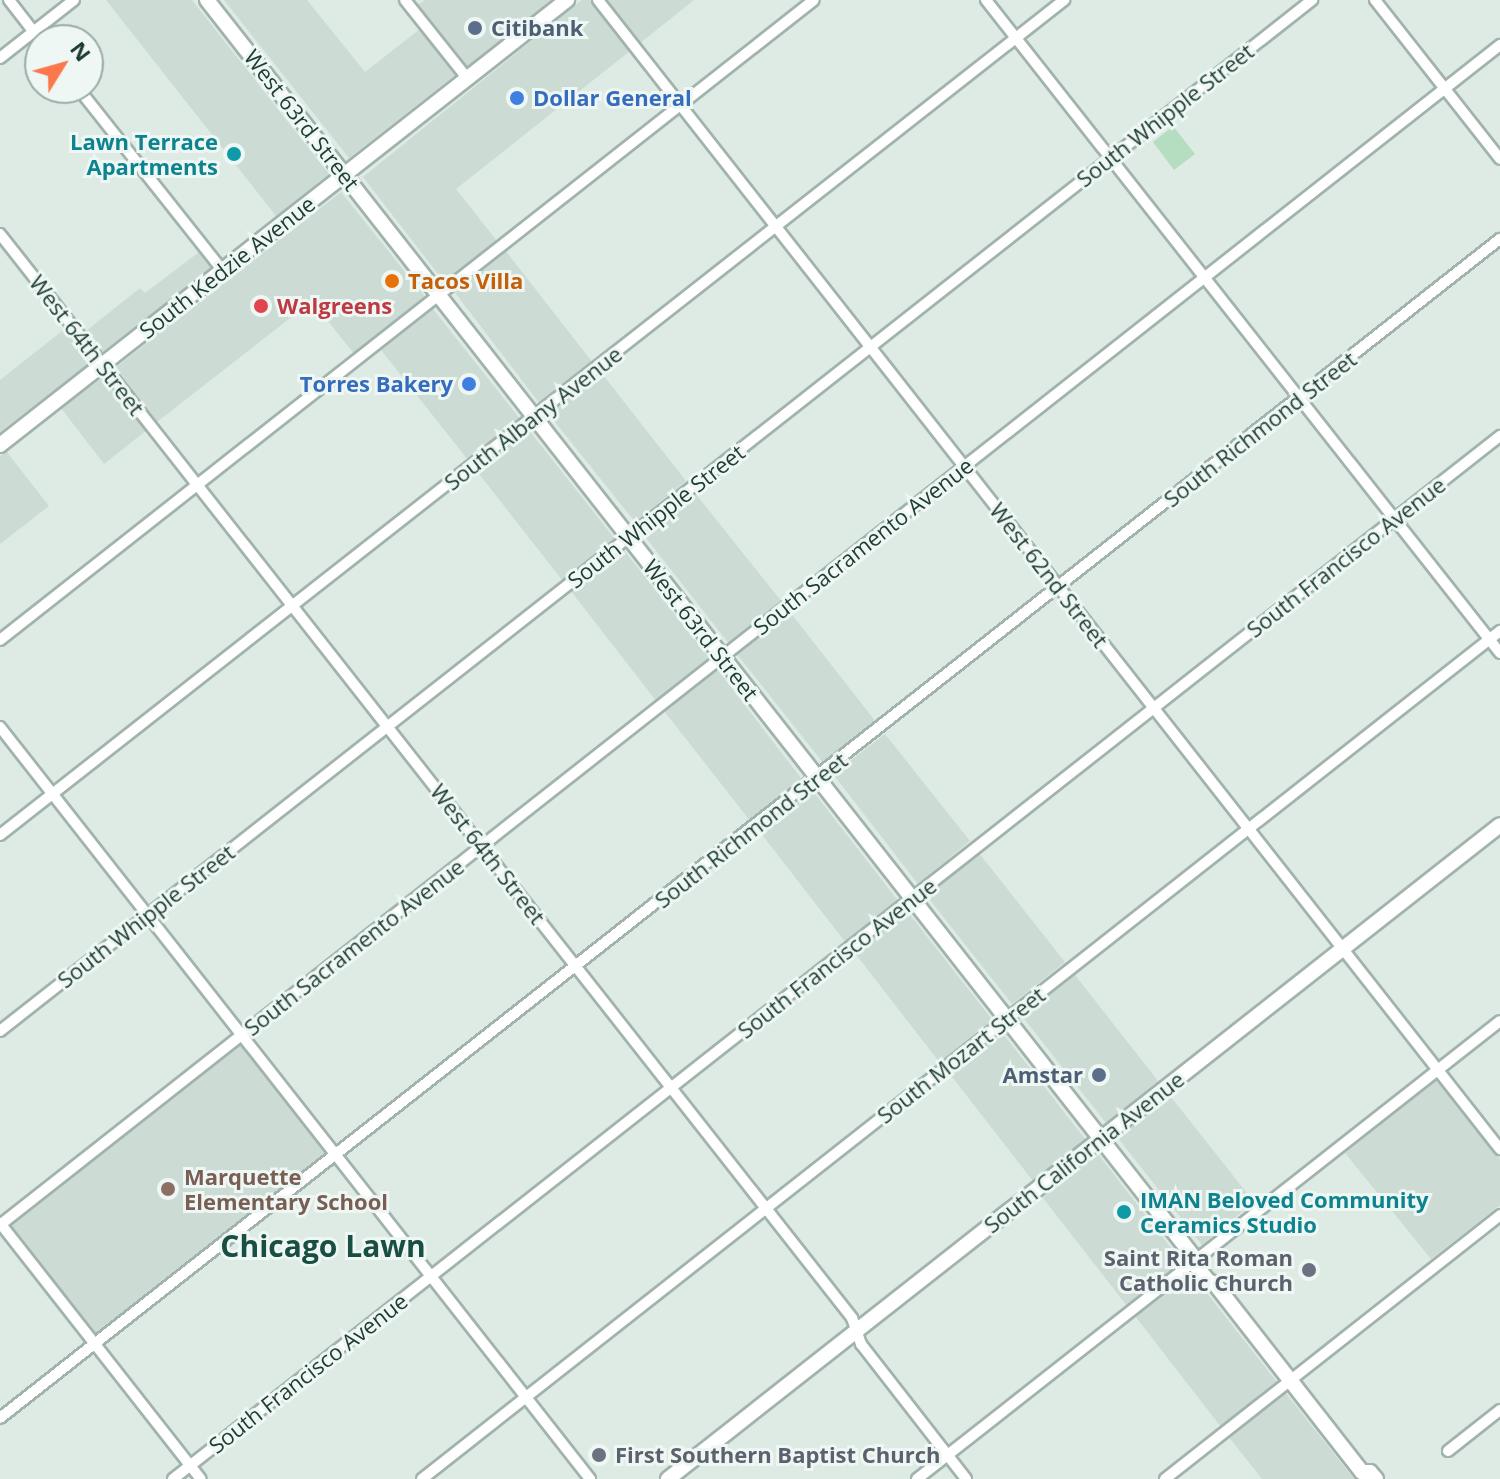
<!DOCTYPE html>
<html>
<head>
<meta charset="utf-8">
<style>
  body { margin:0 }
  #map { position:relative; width:1500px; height:1479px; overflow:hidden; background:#deebe5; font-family:"Open Sans",sans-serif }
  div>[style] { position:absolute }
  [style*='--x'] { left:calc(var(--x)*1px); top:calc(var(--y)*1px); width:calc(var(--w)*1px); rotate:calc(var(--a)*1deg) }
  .built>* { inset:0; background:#ccdbd4 }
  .green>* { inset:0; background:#b5dec0 }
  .roads { filter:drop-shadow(2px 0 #a1b3ac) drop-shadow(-2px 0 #a1b3ac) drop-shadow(0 2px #a1b3ac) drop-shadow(0 -2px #a1b3ac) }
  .street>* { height:10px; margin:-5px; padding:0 5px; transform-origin:5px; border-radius:5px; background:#fff }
  .secondary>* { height:14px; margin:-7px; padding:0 7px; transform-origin:7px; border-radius:7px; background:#fff }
  .dots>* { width:22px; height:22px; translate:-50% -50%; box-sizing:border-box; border:4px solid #eef7f3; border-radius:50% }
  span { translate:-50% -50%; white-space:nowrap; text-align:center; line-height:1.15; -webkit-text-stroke:6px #eef7f3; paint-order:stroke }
  .service-label { font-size:22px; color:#4e5e75; font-weight:700 }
  .left { translate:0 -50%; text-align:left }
  .right { translate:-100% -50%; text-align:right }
  .shop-label { font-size:22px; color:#366cbe; font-weight:700 }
  .street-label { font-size:22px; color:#1e3b34 }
  .culture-label { font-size:22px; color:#0d838f; font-weight:700 }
  .food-label { font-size:22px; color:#c56008; font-weight:700 }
  .health-label { font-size:22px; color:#be3a42; font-weight:700 }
  .education-label { font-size:22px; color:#785e54; font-weight:700 }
  .worship-label { font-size:22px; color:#5b616d; font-weight:700 }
  .district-label { font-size:30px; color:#194e42; font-weight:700 }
  .north { position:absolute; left:24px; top:24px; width:80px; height:80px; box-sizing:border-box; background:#eef7f3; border:2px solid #9baca7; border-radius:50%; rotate:53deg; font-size:22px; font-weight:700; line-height:32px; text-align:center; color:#1e3b34 }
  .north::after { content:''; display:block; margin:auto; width:28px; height:36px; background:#fc774b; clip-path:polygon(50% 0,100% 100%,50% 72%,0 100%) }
</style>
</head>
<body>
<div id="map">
  <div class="built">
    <div style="clip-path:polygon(106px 0,192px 0,329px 174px,276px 216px)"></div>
    <div style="clip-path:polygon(224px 0,307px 0,365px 72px,420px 29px,455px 75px,349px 158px)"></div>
    <div style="clip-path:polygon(425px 0,552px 0,468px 67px,418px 5px)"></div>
    <div style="clip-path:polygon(582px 0,590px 0,630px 51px,456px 189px,497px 241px,445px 283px,363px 177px)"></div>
    <div style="clip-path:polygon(605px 0,694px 0,639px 44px)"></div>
    <div style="clip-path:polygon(341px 192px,426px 298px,355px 355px,312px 301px,157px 422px,115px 368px)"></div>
    <div style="clip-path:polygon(505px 250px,593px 363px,540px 404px,453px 290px)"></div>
    <div style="clip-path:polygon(199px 252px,212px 268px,102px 352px,86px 331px,140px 288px,145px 293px)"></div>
    <div style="clip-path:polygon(433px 309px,520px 419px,468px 460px,381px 350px)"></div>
    <div style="clip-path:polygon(66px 328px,92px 361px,0 432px,0 380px)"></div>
    <div style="clip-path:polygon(600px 371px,686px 481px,635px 522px,547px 412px)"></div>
    <div style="clip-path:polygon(105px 376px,147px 430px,104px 464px,61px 408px)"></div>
    <div style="clip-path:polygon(528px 429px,615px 539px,562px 580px,476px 470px)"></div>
    <div style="clip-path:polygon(6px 451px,49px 506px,0 544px,0 456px)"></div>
    <div style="clip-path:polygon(695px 493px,782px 602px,730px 645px,643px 534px)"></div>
    <div style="clip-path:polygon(623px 549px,710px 659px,657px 702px,570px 590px)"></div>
    <div style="clip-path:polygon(790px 612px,876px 722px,824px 764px,736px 653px)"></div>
    <div style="clip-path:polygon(717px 669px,804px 782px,751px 822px,664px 711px)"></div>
    <div style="clip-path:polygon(885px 734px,970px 841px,918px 884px,833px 774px)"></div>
    <div style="clip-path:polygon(812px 790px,899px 902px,846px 943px,759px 831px)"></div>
    <div style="clip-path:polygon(979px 853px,1065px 962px,1012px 1004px,926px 895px)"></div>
    <div style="clip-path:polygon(907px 911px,994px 1022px,940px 1063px,854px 952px)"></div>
    <div style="clip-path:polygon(1075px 975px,1158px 1081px,1106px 1123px,1022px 1016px)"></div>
    <div style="clip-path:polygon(1001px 1031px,1085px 1139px,1033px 1181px,949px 1073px)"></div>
    <div style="clip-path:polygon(240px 1044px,327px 1154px,96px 1335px,9px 1224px)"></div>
    <div style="clip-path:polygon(1437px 1079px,1500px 1159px,1500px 1205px,1431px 1259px,1345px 1153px)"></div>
    <div style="clip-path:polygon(1171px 1097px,1254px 1202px,1202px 1245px,1118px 1138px)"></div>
    <div style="clip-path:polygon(1098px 1154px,1182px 1262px,1127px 1306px,1043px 1198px)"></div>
    <div style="clip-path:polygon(1191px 1273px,1277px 1382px,1221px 1427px,1135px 1316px)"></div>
    <div style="clip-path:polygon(1285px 1392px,1354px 1479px,1262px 1479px,1228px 1436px)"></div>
  </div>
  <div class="green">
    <div style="clip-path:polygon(1173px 126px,1195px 154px,1174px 170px,1153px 142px)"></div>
  </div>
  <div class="roads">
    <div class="street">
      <div style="--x:9;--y:0;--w:51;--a:52.2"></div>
      <div style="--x:405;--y:0;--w:100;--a:51.5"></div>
      <div style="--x:598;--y:0;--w:1461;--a:51.87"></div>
      <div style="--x:986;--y:0;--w:831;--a:51.79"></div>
      <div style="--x:1375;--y:0;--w:202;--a:51.8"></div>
      <div style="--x:0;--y:58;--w:94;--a:-38.1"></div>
      <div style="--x:78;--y:88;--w:233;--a:51.6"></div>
      <div style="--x:0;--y:234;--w:1379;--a:51.83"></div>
      <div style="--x:852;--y:1318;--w:28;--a:71"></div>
      <div style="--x:861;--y:1344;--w:171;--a:52.1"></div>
      <div style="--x:0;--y:640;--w:1035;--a:-38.18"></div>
      <div style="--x:0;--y:727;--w:956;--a:51.88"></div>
      <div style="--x:0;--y:835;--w:1353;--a:-38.12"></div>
      <div style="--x:0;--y:1031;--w:1669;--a:-38.16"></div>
      <div style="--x:0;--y:1223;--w:325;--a:51.9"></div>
      <div style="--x:0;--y:1225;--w:1909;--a:-38.19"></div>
      <div style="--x:0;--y:1418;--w:1908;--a:-38.17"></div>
      <div style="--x:1448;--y:1451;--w:66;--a:-38.3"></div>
      <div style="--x:173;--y:1479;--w:1688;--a:-38.17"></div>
      <div style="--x:422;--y:1479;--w:1372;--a:-38.19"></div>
      <div style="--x:917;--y:1479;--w:741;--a:-38.15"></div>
      <div style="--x:1165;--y:1479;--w:427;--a:-38.2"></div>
    </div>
    <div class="secondary">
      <div style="--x:207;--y:0;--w:1602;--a:51.87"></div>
      <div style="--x:1196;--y:1260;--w:6;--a:90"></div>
      <div style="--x:1196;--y:1266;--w:19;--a:51"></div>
      <div style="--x:1208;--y:1281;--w:8;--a:23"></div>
      <div style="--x:1215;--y:1284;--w:239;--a:52"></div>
      <div style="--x:1362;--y:1472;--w:8;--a:0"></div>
      <div style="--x:1370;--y:1472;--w:9;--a:49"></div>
      <div style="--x:0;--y:445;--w:721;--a:-38.13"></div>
      <div style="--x:668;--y:1479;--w:1058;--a:-38.17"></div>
    </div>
  </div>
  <div class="dots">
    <div style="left:475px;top:28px;background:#5c6f8a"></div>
    <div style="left:517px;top:98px;background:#3f7fe0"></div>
    <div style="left:234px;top:154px;background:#0f9aa8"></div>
    <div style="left:392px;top:281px;background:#e8710a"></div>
    <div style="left:261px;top:306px;background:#e0444e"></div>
    <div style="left:469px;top:384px;background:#3f7fe0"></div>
    <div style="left:1099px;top:1075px;background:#5c6f8a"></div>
    <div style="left:168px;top:1189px;background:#8d6e63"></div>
    <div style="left:1124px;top:1212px;background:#0f9aa8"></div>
    <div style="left:1309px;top:1270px;background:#6b7280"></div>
    <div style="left:599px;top:1455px;background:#6b7280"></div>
  </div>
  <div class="service-label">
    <span class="left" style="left:491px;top:28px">Citibank</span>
    <span class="right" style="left:1083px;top:1075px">Amstar</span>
  </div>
  <div class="shop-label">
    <span class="left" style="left:533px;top:98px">Dollar General</span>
    <span class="right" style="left:453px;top:384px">Torres Bakery</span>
  </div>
  <div class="street-label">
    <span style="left:1165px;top:115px;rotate:-38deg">South Whipple Street</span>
    <span style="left:302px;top:120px;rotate:52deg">West 63rd Street</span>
    <span style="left:227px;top:267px;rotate:-38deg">South Kedzie Avenue</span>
    <span style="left:87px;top:345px;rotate:52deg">West 64th Street</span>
    <span style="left:533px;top:418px;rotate:-38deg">South Albany Avenue</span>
    <span style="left:1260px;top:429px;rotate:-38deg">South Richmond Street</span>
    <span style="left:656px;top:516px;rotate:-38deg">South Whipple Street</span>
    <span style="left:863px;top:546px;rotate:-38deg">South Sacramento Avenue</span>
    <span style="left:1346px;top:557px;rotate:-38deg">South Francisco Avenue</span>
    <span style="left:1049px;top:575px;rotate:52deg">West 62nd Street</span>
    <span style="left:701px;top:630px;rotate:52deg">West 63rd Street</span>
    <span style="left:751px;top:830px;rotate:-38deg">South Richmond Street</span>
    <span style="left:488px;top:854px;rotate:52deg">West 64th Street</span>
    <span style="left:146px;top:916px;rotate:-38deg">South Whipple Street</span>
    <span style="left:354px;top:947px;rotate:-38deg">South Sacramento Avenue</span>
    <span style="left:837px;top:958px;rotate:-38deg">South Francisco Avenue</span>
    <span style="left:961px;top:1055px;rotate:-38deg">South Mozart Street</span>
    <span style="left:1084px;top:1152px;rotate:-38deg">South California Avenue</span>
    <span style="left:308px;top:1373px;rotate:-38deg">South Francisco Avenue</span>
  </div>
  <div class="culture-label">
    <span class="right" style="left:218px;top:154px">Lawn Terrace<br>Apartments</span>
    <span class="left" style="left:1140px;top:1212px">IMAN Beloved Community<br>Ceramics Studio</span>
  </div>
  <div class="food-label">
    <span class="left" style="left:408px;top:281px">Tacos Villa</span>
  </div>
  <div class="health-label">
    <span class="left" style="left:277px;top:306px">Walgreens</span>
  </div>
  <div class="education-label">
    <span class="left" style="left:184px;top:1189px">Marquette<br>Elementary School</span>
  </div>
  <div class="worship-label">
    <span class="right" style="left:1293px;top:1270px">Saint Rita Roman<br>Catholic Church</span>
    <span class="left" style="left:615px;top:1455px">First Southern Baptist Church</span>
  </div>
  <div class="district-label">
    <span style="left:323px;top:1246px">Chicago Lawn</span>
  </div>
  <div class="north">N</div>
</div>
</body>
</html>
